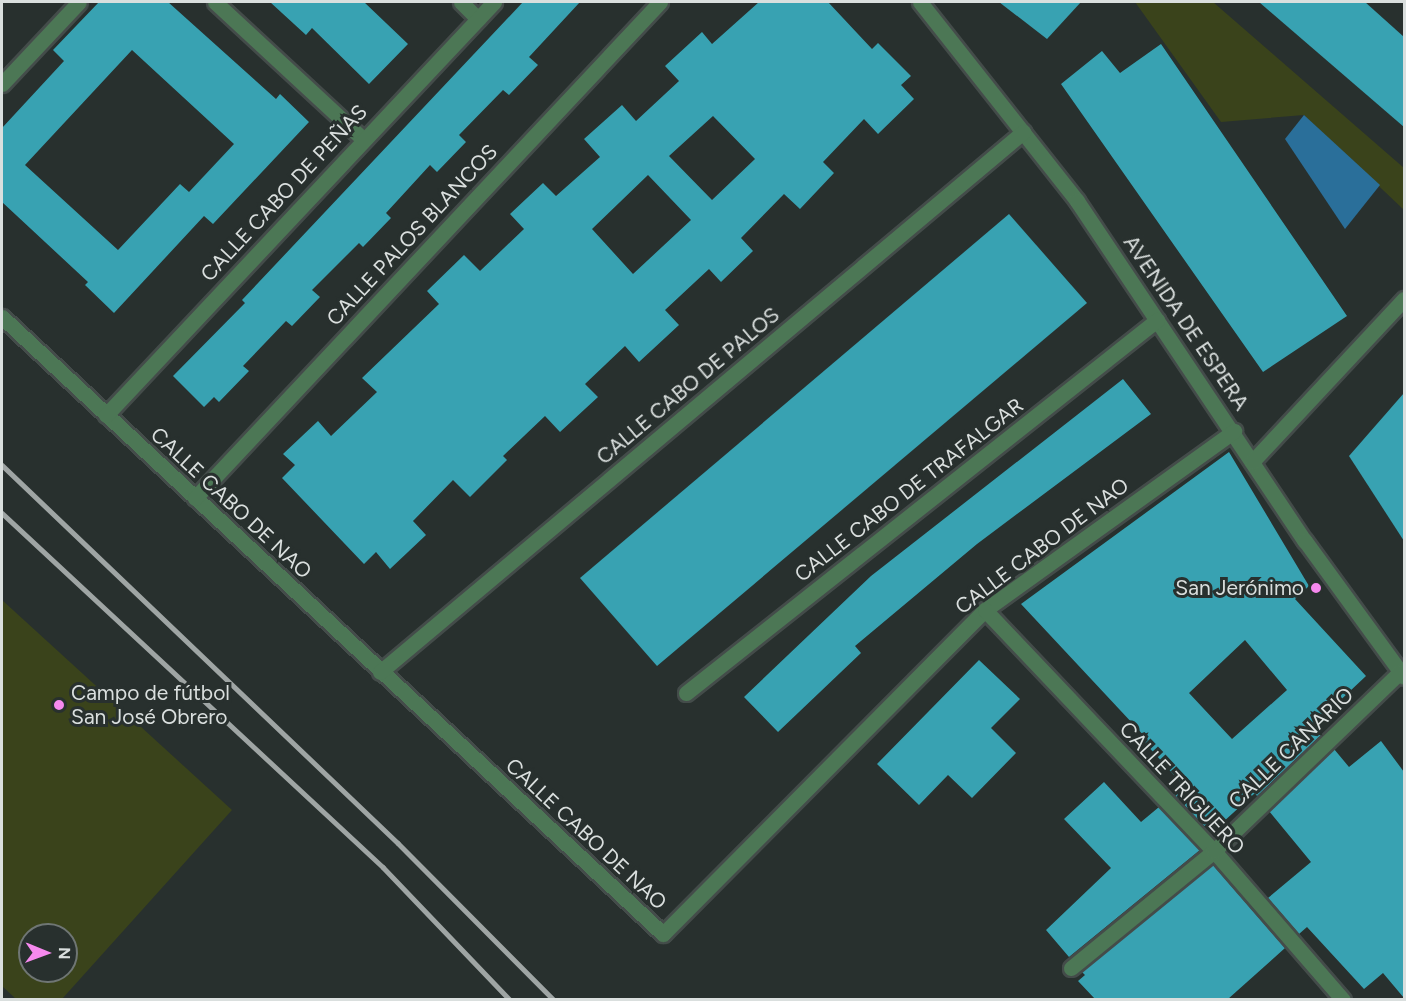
<!DOCTYPE html>
<html>
<head>
<meta charset="utf-8">
<style>
  body { margin:0 }
  #map { position:relative; width:1406px; height:1001px; overflow:hidden; background:#28302e; font-family:Figtree,sans-serif }
  div>[style] { position:absolute }
  [style*='--x'] { left:calc(var(--x)*1px); top:calc(var(--y)*1px); width:calc(var(--w)*1px); rotate:calc(var(--a)*1deg) }
  .green>* { inset:0; background:#3a431b }
  .water>* { inset:0; background:#2a6f9a }
  .building>* { inset:0; background:#38a2b2 }
  .roads { filter:drop-shadow(2px 0 #444c4a) drop-shadow(-2px 0 #444c4a) drop-shadow(0 2px #444c4a) drop-shadow(0 -2px #444c4a) }
  .minor>* { height:15px; margin:-7.5px; padding:0 7.5px; transform-origin:7.5px; border-radius:7.5px; background:#4c7755 }
  .rail>* { height:4.5px; margin:-2.25px; padding:0 2.25px; transform-origin:2.25px; border-radius:2.25px; background:#9fa5a4 }
  .dots>* { width:16px; height:16px; translate:-50% -50%; box-sizing:border-box; border:3px solid #28302e; border-radius:50% }
  span { translate:-50% -50%; white-space:nowrap; text-align:center; line-height:1.15; -webkit-text-stroke:6px #28302e; paint-order:stroke }
  .street-label { font-size:21px; color:#dadfde }
  .poi-label { font-size:21px; color:#dadfde }
  .right { translate:-100% -50%; text-align:right }
  .left { translate:0 -50%; text-align:left }
  .frame { position:absolute; inset:0; border:3px solid #dadfde; pointer-events:none }
  .north { position:absolute; left:18px; top:923px; width:60px; height:60px; box-sizing:border-box; background:#28302e; border:2px solid #6f7674; border-radius:50%; rotate:91deg; font-size:16px; font-weight:700; line-height:24px; text-align:center; color:#dadfde }
  .north::after { content:''; display:block; margin:auto; width:21px; height:27px; background:#f689ee; clip-path:polygon(50% 0,100% 100%,50% 72%,0 100%) }
</style>
</head>
<body>
<div id="map">
  <div class="green">
    <div style="clip-path:polygon(1135px 2px,1213px 2px,1404px 168px,1404px 210px,1304px 115px,1221px 122px)"></div>
    <div style="clip-path:polygon(evenodd,2px 600px,232px 810px,62px 999px,16px 999px,2px 986px,2px 600px,30px 935px,66px 935px,66px 971px,30px 971px,30px 935px)"></div>
  </div>
  <div class="water">
    <div style="clip-path:polygon(1304px 115px,1380px 185px,1345px 229px,1285px 139px)"></div>
  </div>
  <div class="building">
    <div style="clip-path:polygon(evenodd,99px 2px,168px 2px,276px 99px,280px 94px,309px 122px,213px 224px,204px 216px,114px 313px,85px 285px,88px 282px,2px 202px,2px 128px,64px 61px,53px 50px,99px 2px,132px 50px,234px 144px,189px 192px,180px 184px,118px 250px,25px 165px,132px 50px)"></div>
    <div style="clip-path:polygon(270px 2px,364px 2px,408px 44px,369px 84px,312px 28px,306px 35px)"></div>
    <div style="clip-path:polygon(523px 2px,580px 2px,529px 57px,538px 65px,509px 95px,503px 90px,459px 135px,466px 142px,437px 172px,430px 165px,386px 213px,391px 218px,363px 247px,359px 243px,312px 290px,320px 297px,292px 326px,286px 321px,243px 366px,249px 371px,219px 402px,214px 397px,204px 407px,173px 376px,245px 303px,242px 300px)"></div>
    <div style="clip-path:polygon(evenodd,759px 2px,828px 2px,872px 49px,878px 43px,911px 76px,901px 85px,914px 99px,878px 134px,864px 119px,823px 162px,834px 173px,800px 209px,784px 194px,741px 238px,753px 251px,721px 282px,709px 269px,665px 310px,679px 325px,639px 362px,625px 346px,585px 384px,598px 397px,560px 432px,545px 416px,503px 456px,507px 460px,470px 497px,453px 480px,413px 521px,426px 535px,390px 569px,376px 552px,364px 564px,282px 478px,295px 465px,283px 454px,318px 421px,331px 436px,377px 392px,362px 378px,439px 304px,427px 291px,464px 255px,480px 271px,524px 229px,510px 214px,543px 183px,556px 196px,600px 157px,584px 139px,622px 105px,636px 121px,679px 81px,665px 66px,702px 32px,712px 44px,759px 2px,713px 116px,755px 159px,712px 200px,669px 156px,713px 116px,759px 2px,648px 175px,691px 220px,633px 274px,592px 229px,648px 175px)"></div>
    <div style="clip-path:polygon(999px 2px,1081px 2px,1047px 39px)"></div>
    <div style="clip-path:polygon(1259px 2px,1365px 2px,1404px 37px,1404px 127px)"></div>
    <div style="clip-path:polygon(1161px 44px,1347px 316px,1263px 372px,1061px 84px,1102px 51px,1120px 73px)"></div>
    <div style="clip-path:polygon(1009px 214px,1087px 303px,657px 666px,580px 578px)"></div>
    <div style="clip-path:polygon(1123px 379px,1151px 414px,977px 544px,855px 646px,861px 653px,778px 732px,744px 697px,871px 576px)"></div>
    <div style="clip-path:polygon(1404px 393px,1404px 541px,1349px 456px)"></div>
    <div style="clip-path:polygon(evenodd,1229px 452px,1309px 586px,1295px 599px,1366px 676px,1313px 726px,1321px 735px,1257px 796px,1255px 793px,1211px 833px,1174px 794px,1184px 786px,1145px 743px,1148px 740px,1021px 604px,1229px 452px,1245px 640px,1287px 690px,1232px 739px,1189px 693px,1245px 640px)"></div>
    <div style="clip-path:polygon(979px 660px,1020px 699px,991px 728px,1016px 753px,972px 798px,948px 775px,919px 805px,877px 764px)"></div>
    <div style="clip-path:polygon(1381px 741px,1404px 772px,1404px 998px,1383px 973px,1364px 989px,1307px 927px,1299px 934px,1268px 898px,1311px 862px,1269px 811px,1334px 749px,1349px 767px)"></div>
    <div style="clip-path:polygon(1104px 782px,1141px 822px,1159px 807px,1200px 850px,1069px 957px,1046px 930px,1111px 868px,1064px 819px)"></div>
    <div style="clip-path:polygon(1213px 865px,1285px 948px,1228px 999px,1095px 999px,1078px 981px,1085px 975px,1082px 972px)"></div>
  </div>
  <div class="roads">
    <div class="minor">
      <div style="--x:215;--y:2;--w:200;--a:42.8"></div>
      <div style="--x:461;--y:2;--w:24;--a:45"></div>
      <div style="--x:920;--y:2;--w:253;--a:51.7"></div>
      <div style="--x:1077;--y:201;--w:409;--a:56.2"></div>
      <div style="--x:1305;--y:541;--w:168;--a:53.9"></div>
      <div style="--x:2;--y:84;--w:112;--a:-46.8"></div>
      <div style="--x:2;--y:317;--w:904;--a:43.03"></div>
      <div style="--x:663;--y:934;--w:457;--a:-45.2"></div>
      <div style="--x:985;--y:610;--w:307;--a:-35.7"></div>
      <div style="--x:106;--y:415;--w:567;--a:-46.79"></div>
      <div style="--x:1252;--y:462;--w:223;--a:-47"></div>
      <div style="--x:195;--y:498;--w:680;--a:-46.85"></div>
      <div style="--x:985;--y:610;--w:332;--a:46.5"></div>
      <div style="--x:1214;--y:851;--w:197;--a:49.1"></div>
      <div style="--x:380;--y:672;--w:840;--a:-40.02"></div>
      <div style="--x:686;--y:693;--w:601;--a:-38.38"></div>
      <div style="--x:1071;--y:968;--w:185;--a:-39.3"></div>
      <div style="--x:1214;--y:851;--w:258;--a:-43.9"></div>
    </div>
  </div>
  <div class="rail">
    <div style="--x:2;--y:465;--w:547;--a:43.67"></div>
    <div style="--x:398;--y:843;--w:221;--a:45.2"></div>
    <div style="--x:2;--y:513;--w:520;--a:42.9"></div>
    <div style="--x:383;--y:867;--w:184;--a:46.3"></div>
  </div>
  <div class="dots">
    <div style="left:1316px;top:588px;background:#f689ee"></div>
    <div style="left:59px;top:705px;background:#f689ee"></div>
  </div>
  <div class="street-label">
    <span style="left:284px;top:193px;rotate:-47deg">CALLE CABO DE PEÑAS</span>
    <span style="left:412px;top:235px;rotate:-47deg">CALLE PALOS BLANCOS</span>
    <span style="left:1186px;top:323px;rotate:56deg">AVENIDA DE ESPERA</span>
    <span style="left:688px;top:386px;rotate:-40deg">CALLE CABO DE PALOS</span>
    <span style="left:909px;top:490px;rotate:-38deg">CALLE CABO DE TRAFALGAR</span>
    <span style="left:231px;top:503px;rotate:43deg">CALLE CABO DE NAO</span>
    <span style="left:1042px;top:546px;rotate:-37deg">CALLE CABO DE NAO</span>
    <span style="left:1291px;top:748px;rotate:-44deg">CALLE CANARIO</span>
    <span style="left:1182px;top:788px;rotate:47deg">CALLE TRIGUERO</span>
    <span style="left:586px;top:834px;rotate:43deg">CALLE CABO DE NAO</span>
  </div>
  <div class="poi-label">
    <span class="right" style="left:1304px;top:588px">San Jerónimo</span>
    <span class="left" style="left:71px;top:705px">Campo de fútbol<br>San José Obrero</span>
  </div>
  <div class="frame"></div>
  <div class="north">N</div>
</div>
</body>
</html>
